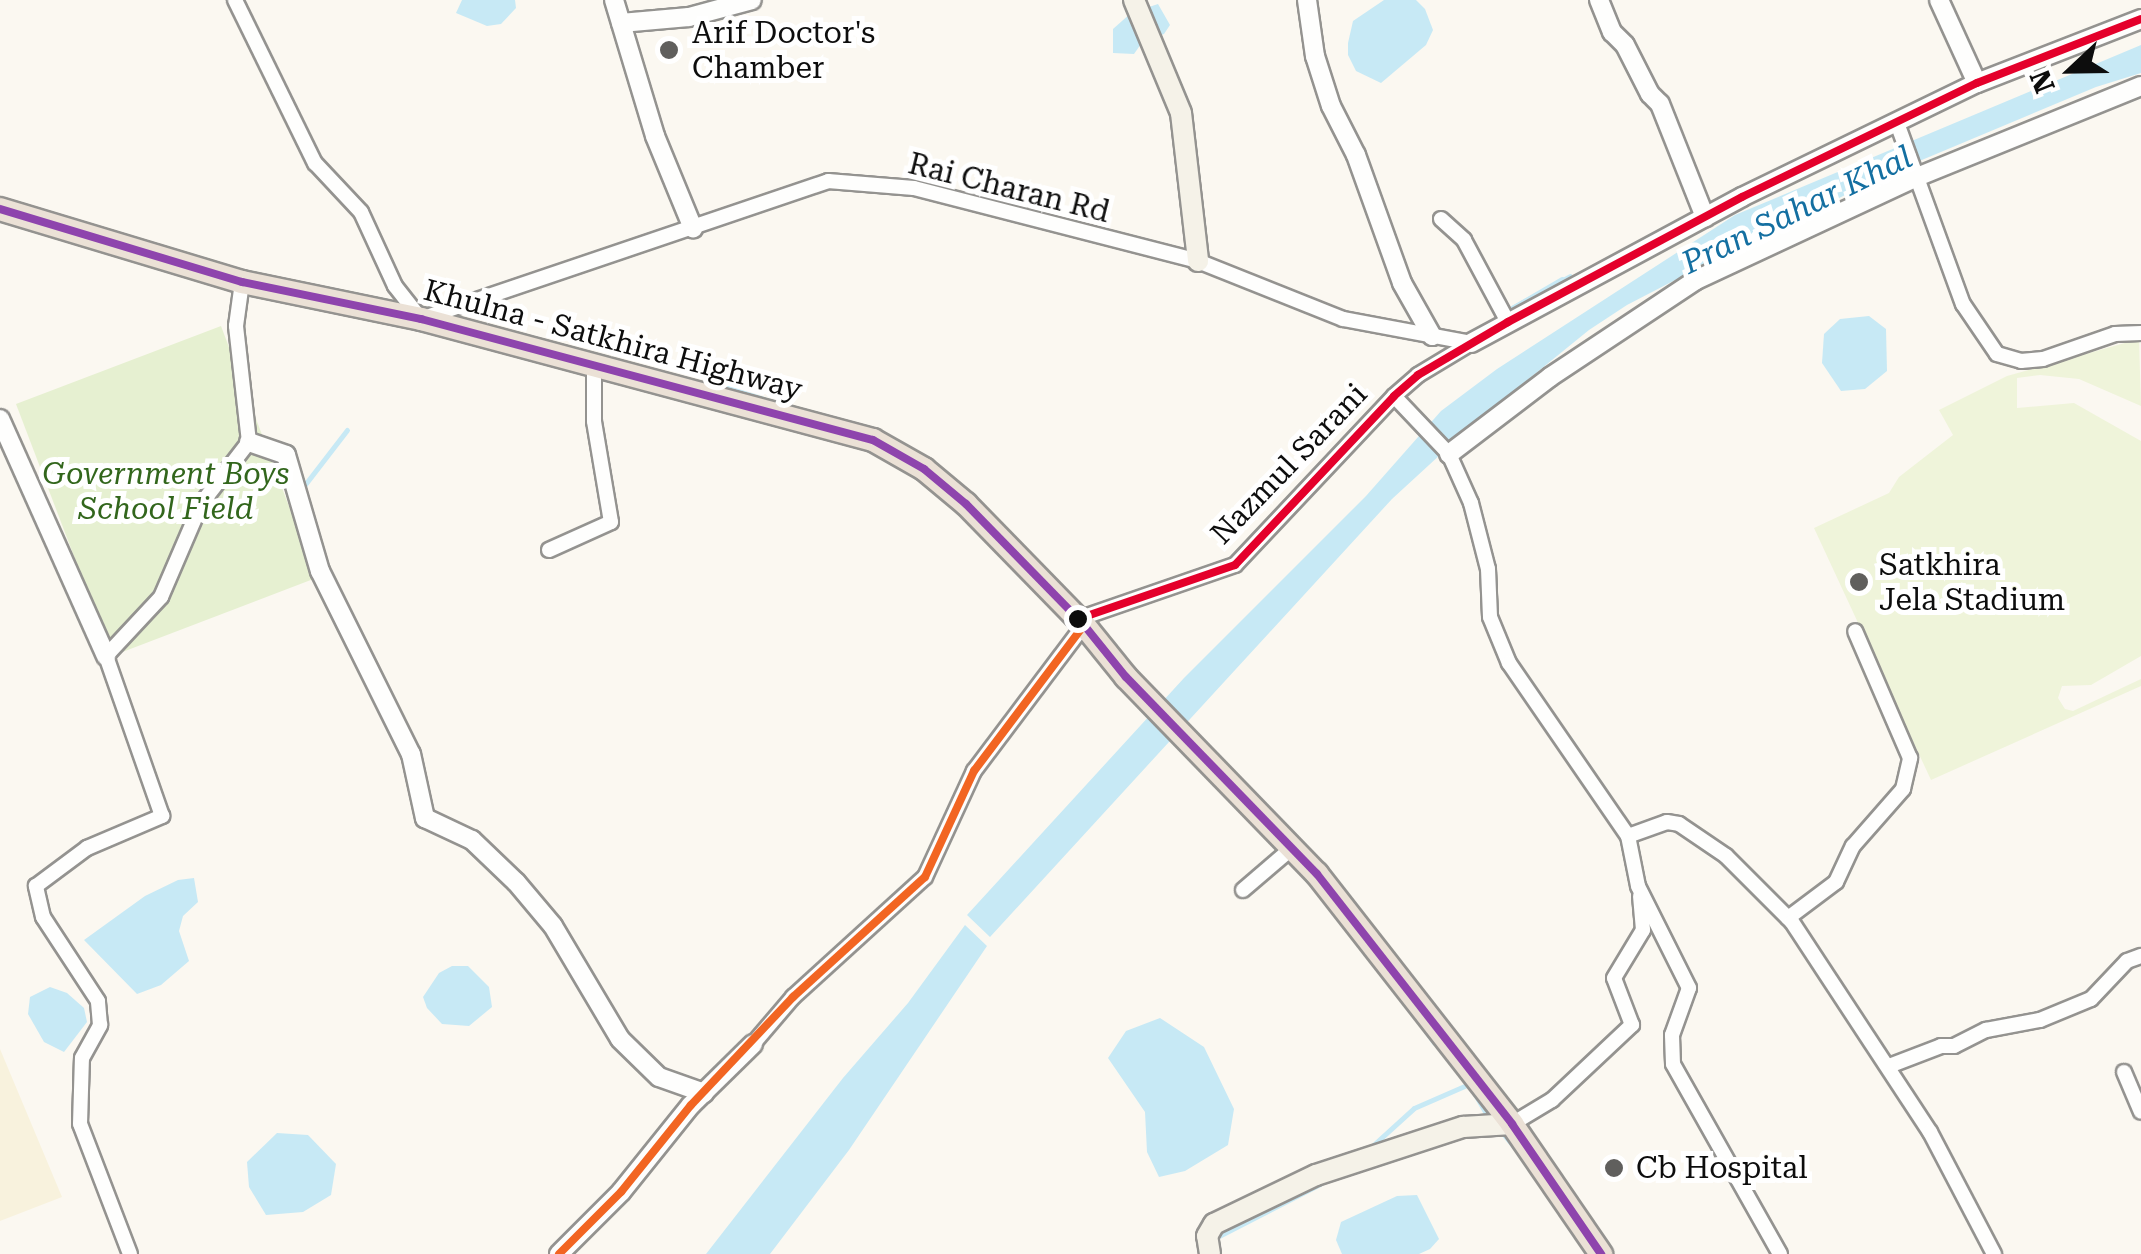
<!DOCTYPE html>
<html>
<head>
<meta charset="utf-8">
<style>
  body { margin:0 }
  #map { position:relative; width:2141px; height:1254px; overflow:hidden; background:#fbf8f1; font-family:"Roboto Serif",serif }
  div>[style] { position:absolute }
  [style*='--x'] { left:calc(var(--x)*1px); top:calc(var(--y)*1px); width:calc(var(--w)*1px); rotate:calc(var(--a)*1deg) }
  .farmland>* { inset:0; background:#f8f2dd }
  .green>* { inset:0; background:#e6f0d1 }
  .pitch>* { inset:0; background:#eff4da }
  .water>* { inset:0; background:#c7e9f5 }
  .stream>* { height:5px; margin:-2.5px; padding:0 2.5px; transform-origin:2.5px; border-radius:2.5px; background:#c7e9f5 }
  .roads { filter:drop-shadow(2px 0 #949390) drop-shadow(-2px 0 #949390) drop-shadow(0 2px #949390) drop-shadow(0 -2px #949390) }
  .minor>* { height:14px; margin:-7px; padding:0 7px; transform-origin:7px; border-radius:7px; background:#fefefd }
  .tertiary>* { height:18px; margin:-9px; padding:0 9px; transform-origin:9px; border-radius:9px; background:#fefefd }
  .secondary>* { height:20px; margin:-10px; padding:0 10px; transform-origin:10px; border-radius:10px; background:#f5f2e8 }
  .trunk>* { height:22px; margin:-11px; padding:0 11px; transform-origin:11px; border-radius:11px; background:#ebe1d6 }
  .bus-1>* { height:8px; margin:-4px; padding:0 4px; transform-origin:4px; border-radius:4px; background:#8e44ad }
  .bus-2>* { height:8px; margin:-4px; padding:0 4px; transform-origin:4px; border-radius:4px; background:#e4002b }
  .bus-3>* { height:8px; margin:-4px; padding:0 4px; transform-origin:4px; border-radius:4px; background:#f26522 }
  .dots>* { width:28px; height:28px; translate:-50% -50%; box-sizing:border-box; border:5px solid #fff; border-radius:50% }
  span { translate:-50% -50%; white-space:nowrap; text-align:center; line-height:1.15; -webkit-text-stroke:10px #fff; paint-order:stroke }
  .poi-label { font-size:30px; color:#0d0d0d }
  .left { translate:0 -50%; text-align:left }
  .street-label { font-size:30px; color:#0d0d0d }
  .park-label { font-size:30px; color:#32661c; font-style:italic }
  .water-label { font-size:32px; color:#146fa1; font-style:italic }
  .north { position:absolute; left:2021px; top:20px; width:100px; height:100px; -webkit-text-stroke:8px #fff; paint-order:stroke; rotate:248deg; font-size:28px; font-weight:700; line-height:40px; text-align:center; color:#0d0d0d }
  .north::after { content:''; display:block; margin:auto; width:35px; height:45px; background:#0d0d0d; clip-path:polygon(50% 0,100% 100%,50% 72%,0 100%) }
</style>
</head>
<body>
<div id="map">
  <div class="farmland">
    <div style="clip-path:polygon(0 1049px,62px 1197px,0 1221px)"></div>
  </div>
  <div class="green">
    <div style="clip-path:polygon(221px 326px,316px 578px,112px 656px,16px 404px)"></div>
  </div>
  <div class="pitch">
    <div style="clip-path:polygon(2139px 339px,2141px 406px,2079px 379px,2040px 375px,2017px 378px,2017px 408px,2074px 403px,2141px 441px,2141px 656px,2091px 685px,2062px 686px,2058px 698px,2065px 709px,2073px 711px,2141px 679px,2141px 686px,1931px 780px,1814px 528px,1889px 493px,1899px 477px,1953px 435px,1939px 410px,2007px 376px)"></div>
  </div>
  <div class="water">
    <div style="clip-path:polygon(462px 0,515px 0,516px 8px,501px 24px,487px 26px,456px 13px)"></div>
    <div style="clip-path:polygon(1384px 0,1416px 0,1425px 9px,1433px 30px,1426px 45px,1381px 83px,1356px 71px,1348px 55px,1348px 43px,1353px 21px)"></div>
    <div style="clip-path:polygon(1158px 4px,1170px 25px,1164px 34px,1141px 44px,1134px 54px,1113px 53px,1113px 29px,1131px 13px)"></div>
    <div style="clip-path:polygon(2141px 45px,2141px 73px,2096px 87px,1886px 175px,1733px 250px,1627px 305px,1589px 330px,1478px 420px,1392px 499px,990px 937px,967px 915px,1184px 678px,1366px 496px,1441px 411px,1497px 369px,1735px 215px)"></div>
    <div style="clip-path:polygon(1869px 316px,1886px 329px,1887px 371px,1865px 389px,1841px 391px,1822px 363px,1824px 334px,1840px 319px)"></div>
    <div style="clip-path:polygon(194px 878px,198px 902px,183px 916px,179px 931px,189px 961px,161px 985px,137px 994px,84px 940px,145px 896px,178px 880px)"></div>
    <div style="clip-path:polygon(965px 925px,987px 946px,849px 1150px,770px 1254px,706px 1254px,843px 1078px,908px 1003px)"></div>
    <div style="clip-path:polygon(452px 966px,468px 966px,489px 987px,492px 1007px,469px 1026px,442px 1024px,427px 1008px,423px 997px,439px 973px)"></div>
    <div style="clip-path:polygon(50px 987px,67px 993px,84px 1008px,87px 1022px,64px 1052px,44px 1042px,28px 1014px,30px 997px)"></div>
    <div style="clip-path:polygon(1160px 1018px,1204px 1047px,1234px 1109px,1228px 1145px,1185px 1171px,1159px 1177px,1147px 1152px,1145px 1112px,1108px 1058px,1126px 1031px)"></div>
    <div style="clip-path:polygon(277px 1133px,308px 1135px,336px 1164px,331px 1195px,303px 1212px,266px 1215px,249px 1187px,247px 1162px)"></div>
    <div style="clip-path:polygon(1417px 1195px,1439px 1239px,1430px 1249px,1419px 1254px,1342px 1254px,1336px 1240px,1341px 1222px,1397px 1196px)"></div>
  </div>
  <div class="stream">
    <div style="--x:1562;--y:279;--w:58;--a:149.9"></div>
    <div style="--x:1512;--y:308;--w:66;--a:-28.9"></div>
    <div style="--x:715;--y:384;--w:68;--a:17.1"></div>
    <div style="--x:1461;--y:466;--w:29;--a:65"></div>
    <div style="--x:300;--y:491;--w:77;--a:-52.4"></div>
    <div style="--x:1569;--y:738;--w:94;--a:55.8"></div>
    <div style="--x:1417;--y:1019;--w:29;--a:54"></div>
    <div style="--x:1472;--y:1089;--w:34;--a:60"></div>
    <div style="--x:1500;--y:1130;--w:23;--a:50"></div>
    <div style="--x:1370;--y:1148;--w:59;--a:-42.3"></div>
    <div style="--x:1414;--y:1108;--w:60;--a:-23.6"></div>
    <div style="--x:1215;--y:1238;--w:118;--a:-27.2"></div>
  </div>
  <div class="roads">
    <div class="minor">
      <div style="--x:235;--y:0;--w:182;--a:63.9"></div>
      <div style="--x:315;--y:163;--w:67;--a:46.8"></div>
      <div style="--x:361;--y:212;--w:81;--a:65.3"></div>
      <div style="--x:395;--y:286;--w:42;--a:51.8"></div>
      <div style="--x:421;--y:319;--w:430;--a:-18.7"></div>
      <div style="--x:828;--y:181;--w:86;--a:4.7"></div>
      <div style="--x:914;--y:188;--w:293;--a:14.4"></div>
      <div style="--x:1198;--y:261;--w:156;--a:21.8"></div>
      <div style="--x:1343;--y:319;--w:130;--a:10.6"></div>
      <div style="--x:1897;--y:123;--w:193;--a:70"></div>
      <div style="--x:1963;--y:304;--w:60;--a:55.8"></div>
      <div style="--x:1997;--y:354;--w:25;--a:16"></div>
      <div style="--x:2021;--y:361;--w:22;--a:-5"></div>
      <div style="--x:2043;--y:359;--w:76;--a:-19.1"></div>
      <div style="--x:2115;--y:334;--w:26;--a:-2"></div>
      <div style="--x:1441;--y:219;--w:31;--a:42"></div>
      <div style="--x:1464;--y:240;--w:93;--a:61.8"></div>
      <div style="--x:1394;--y:396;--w:80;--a:46.5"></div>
      <div style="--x:1449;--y:454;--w:54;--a:65.8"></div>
      <div style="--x:1471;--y:503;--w:68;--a:75.6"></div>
      <div style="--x:1488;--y:569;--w:48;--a:87.6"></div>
      <div style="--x:1490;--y:617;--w:50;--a:67.6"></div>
      <div style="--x:1509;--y:663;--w:210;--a:55.5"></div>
      <div style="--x:549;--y:550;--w:68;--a:-24.3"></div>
      <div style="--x:611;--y:522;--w:102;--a:-99.6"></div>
      <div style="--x:594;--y:421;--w:54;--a:-90"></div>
      <div style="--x:1078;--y:619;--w:166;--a:-19"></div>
      <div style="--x:1235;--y:565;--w:232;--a:-46.7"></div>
      <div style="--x:1394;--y:396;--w:32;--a:-41"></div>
      <div style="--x:1418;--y:375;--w:62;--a:-31.1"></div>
      <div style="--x:1243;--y:890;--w:65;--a:-40.6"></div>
      <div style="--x:1788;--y:918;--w:60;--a:-36.9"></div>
      <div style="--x:1836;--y:882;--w:40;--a:-65"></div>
      <div style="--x:1853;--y:846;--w:76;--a:-48.7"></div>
      <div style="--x:1903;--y:789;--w:32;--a:-77"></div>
      <div style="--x:1910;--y:758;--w:138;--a:-113.4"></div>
      <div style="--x:753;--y:1044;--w:62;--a:-49.6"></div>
      <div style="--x:793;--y:997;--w:178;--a:-42.3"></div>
      <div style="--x:925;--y:877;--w:117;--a:-65.2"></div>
      <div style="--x:974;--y:771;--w:183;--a:-53"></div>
      <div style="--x:1889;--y:1066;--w:56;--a:-21"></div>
      <div style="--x:1941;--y:1046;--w:13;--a:0"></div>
      <div style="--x:1954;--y:1046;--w:36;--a:-27"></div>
      <div style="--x:1986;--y:1030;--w:55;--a:-10.5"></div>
      <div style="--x:2040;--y:1020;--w:55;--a:-22.4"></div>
      <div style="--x:2091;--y:999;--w:52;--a:-46.5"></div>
      <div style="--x:2127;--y:961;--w:15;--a:-20"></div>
      <div style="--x:2124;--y:1072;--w:43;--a:67"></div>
      <div style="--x:1512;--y:1124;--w:47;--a:-31"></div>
      <div style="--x:1552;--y:1100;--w:110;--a:-43.2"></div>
      <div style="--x:1632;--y:1025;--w:50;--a:-111"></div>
      <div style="--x:1614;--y:978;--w:56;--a:-58.9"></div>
      <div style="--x:1643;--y:930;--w:34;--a:-95"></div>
      <div style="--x:130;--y:1254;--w:139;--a:-111"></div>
      <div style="--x:80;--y:1124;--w:66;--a:-88.3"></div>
      <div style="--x:82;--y:1058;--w:38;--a:-61"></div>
      <div style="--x:100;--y:1025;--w:24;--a:-95"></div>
      <div style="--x:98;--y:1001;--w:100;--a:-123.2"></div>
      <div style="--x:43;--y:917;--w:32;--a:-103"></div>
      <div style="--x:36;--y:886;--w:64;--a:-36.7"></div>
      <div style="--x:87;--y:848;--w:82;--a:-23.1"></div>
      <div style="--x:162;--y:816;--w:170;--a:-109.3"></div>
      <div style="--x:106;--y:656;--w:81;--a:-47"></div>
      <div style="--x:161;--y:597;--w:101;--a:-66.7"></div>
      <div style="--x:201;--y:504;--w:78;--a:-52.3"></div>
      <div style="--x:249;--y:442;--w:117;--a:-96.4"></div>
      <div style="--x:236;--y:326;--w:44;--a:-82.2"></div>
      <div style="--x:1780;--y:1254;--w:218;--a:-119.4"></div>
      <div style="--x:1673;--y:1064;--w:29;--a:-92"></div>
      <div style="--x:1672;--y:1035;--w:50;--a:-70.1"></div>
      <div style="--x:1689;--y:988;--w:114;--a:-116.6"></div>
      <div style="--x:1638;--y:886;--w:51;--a:-101.3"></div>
      <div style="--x:1628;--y:836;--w:41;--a:-19.7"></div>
      <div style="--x:1667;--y:822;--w:12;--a:9"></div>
      <div style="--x:1679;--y:824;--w:57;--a:34.2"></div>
      <div style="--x:1726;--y:856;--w:93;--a:45"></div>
      <div style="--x:1792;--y:922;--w:251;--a:56.7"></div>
      <div style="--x:1930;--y:1132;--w:138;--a:62.3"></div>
    </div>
    <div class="tertiary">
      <div style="--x:614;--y:0;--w:142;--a:73.2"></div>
      <div style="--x:655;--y:136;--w:100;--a:67.6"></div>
      <div style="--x:1307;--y:0;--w:57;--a:81.9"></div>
      <div style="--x:1315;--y:56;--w:52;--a:72.3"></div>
      <div style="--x:1331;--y:106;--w:55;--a:63"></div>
      <div style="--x:1356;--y:155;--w:136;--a:70.2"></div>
      <div style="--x:1402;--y:283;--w:61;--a:60.5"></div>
      <div style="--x:1599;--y:0;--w:35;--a:68"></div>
      <div style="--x:1612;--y:32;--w:18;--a:45"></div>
      <div style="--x:1625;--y:45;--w:55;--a:63"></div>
      <div style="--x:1650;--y:94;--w:14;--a:45"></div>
      <div style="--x:1660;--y:104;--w:122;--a:68.3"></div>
      <div style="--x:1939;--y:0;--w:91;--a:65.4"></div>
      <div style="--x:621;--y:23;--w:68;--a:-5"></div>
      <div style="--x:689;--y:17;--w:65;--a:-15.1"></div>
      <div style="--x:1471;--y:343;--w:308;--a:-28.3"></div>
      <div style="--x:1742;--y:197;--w:261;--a:-25.9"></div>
      <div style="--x:1977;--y:83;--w:176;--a:-21.3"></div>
      <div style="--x:0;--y:419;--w:260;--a:65.9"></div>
      <div style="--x:249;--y:442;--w:39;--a:19"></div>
      <div style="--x:286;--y:455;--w:121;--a:73.7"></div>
      <div style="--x:320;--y:571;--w:204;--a:63.6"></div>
      <div style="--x:411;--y:754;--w:66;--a:77.7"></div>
      <div style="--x:425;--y:818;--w:52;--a:25.1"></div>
      <div style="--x:472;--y:840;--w:61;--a:43.7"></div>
      <div style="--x:516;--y:882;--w:57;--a:49.9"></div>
      <div style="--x:553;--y:926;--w:131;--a:59.3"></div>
      <div style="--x:620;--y:1039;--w:54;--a:44.3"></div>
      <div style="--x:659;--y:1077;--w:48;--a:19.6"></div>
      <div style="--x:1449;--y:454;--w:127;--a:-37.3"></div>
      <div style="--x:1550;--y:377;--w:175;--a:-33.6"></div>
      <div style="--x:1696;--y:280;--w:244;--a:-25"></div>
      <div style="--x:1917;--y:177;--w:242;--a:-22.1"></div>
      <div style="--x:559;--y:1254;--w:88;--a:-45"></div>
      <div style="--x:621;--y:1192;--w:112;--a:-51.2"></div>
      <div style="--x:691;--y:1105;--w:87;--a:-44.5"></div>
    </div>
    <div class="secondary">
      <div style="--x:1134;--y:0;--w:122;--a:67.4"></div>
      <div style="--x:1181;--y:113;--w:149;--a:83.4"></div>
      <div style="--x:1210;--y:1254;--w:18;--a:-99"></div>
      <div style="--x:1207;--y:1236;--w:14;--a:-60"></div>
      <div style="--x:1214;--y:1224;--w:113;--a:-25.7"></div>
      <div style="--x:1316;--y:1175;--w:155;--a:-18.1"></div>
      <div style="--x:1463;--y:1127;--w:49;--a:-3.5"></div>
    </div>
    <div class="trunk">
      <div style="--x:0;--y:209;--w:253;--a:16.8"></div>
      <div style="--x:242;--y:282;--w:183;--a:11.7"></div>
      <div style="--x:421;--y:319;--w:468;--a:15"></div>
      <div style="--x:873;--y:440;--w:59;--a:29.6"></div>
      <div style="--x:924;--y:469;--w:55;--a:39.8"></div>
      <div style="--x:966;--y:504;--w:169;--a:45.7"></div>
      <div style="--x:1084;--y:625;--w:67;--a:51.1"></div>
      <div style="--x:1126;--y:677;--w:274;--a:45.9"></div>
      <div style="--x:1317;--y:874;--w:317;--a:52"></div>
      <div style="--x:1512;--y:1124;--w:158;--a:55.6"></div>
    </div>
  </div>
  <div class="bus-1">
    <div style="--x:0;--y:209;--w:253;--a:16.8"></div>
    <div style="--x:242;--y:282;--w:183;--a:11.7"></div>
    <div style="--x:421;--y:319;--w:468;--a:15"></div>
    <div style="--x:873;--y:440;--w:59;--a:29.6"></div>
    <div style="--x:924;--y:469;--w:55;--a:39.8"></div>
    <div style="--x:966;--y:504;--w:169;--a:45.7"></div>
    <div style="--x:1084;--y:625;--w:67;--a:51.1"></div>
    <div style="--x:1126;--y:677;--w:274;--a:45.9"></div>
    <div style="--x:1317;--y:874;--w:317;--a:52"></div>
    <div style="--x:1512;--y:1124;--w:158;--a:55.6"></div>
  </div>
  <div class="bus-2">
    <div style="--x:1078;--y:619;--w:166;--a:-19"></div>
    <div style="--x:1235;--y:565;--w:232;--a:-46.7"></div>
    <div style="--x:1394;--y:396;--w:32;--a:-41"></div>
    <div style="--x:1418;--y:375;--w:104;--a:-30.5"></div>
    <div style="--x:1508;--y:322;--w:265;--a:-28.1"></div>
    <div style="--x:1742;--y:197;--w:261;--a:-25.9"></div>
    <div style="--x:1977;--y:83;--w:176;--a:-21.3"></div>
  </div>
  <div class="bus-3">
    <div style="--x:559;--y:1254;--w:88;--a:-45"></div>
    <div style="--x:621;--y:1192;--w:112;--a:-51.2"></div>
    <div style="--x:691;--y:1105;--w:149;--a:-46.6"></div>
    <div style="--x:793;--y:997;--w:178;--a:-42.3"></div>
    <div style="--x:925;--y:877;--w:117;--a:-65.2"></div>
    <div style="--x:974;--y:771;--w:183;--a:-53"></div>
  </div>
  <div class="dots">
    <div style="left:669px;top:50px;background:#605f5d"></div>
    <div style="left:1859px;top:582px;background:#605f5d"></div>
    <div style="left:1078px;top:619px;background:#0d0d0d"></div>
    <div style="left:1614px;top:1168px;background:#605f5d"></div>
  </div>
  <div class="poi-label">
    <span class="left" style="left:692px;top:50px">Arif Doctor's<br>Chamber</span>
    <span class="left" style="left:1879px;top:582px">Satkhira<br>Jela Stadium</span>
    <span class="left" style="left:1636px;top:1168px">Cb Hospital</span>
  </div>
  <div class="street-label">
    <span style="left:1009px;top:188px;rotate:14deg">Rai Charan Rd</span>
    <span style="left:613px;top:340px;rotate:15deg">Khulna - Satkhira Highway</span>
    <span style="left:1289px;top:464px;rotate:-46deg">Nazmul Sarani</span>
  </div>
  <div class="park-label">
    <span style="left:166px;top:491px">Government Boys<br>School Field</span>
  </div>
  <div class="water-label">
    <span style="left:1797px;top:210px;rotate:-26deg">Pran Sahar Khal</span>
  </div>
  <div class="north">N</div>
</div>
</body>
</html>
